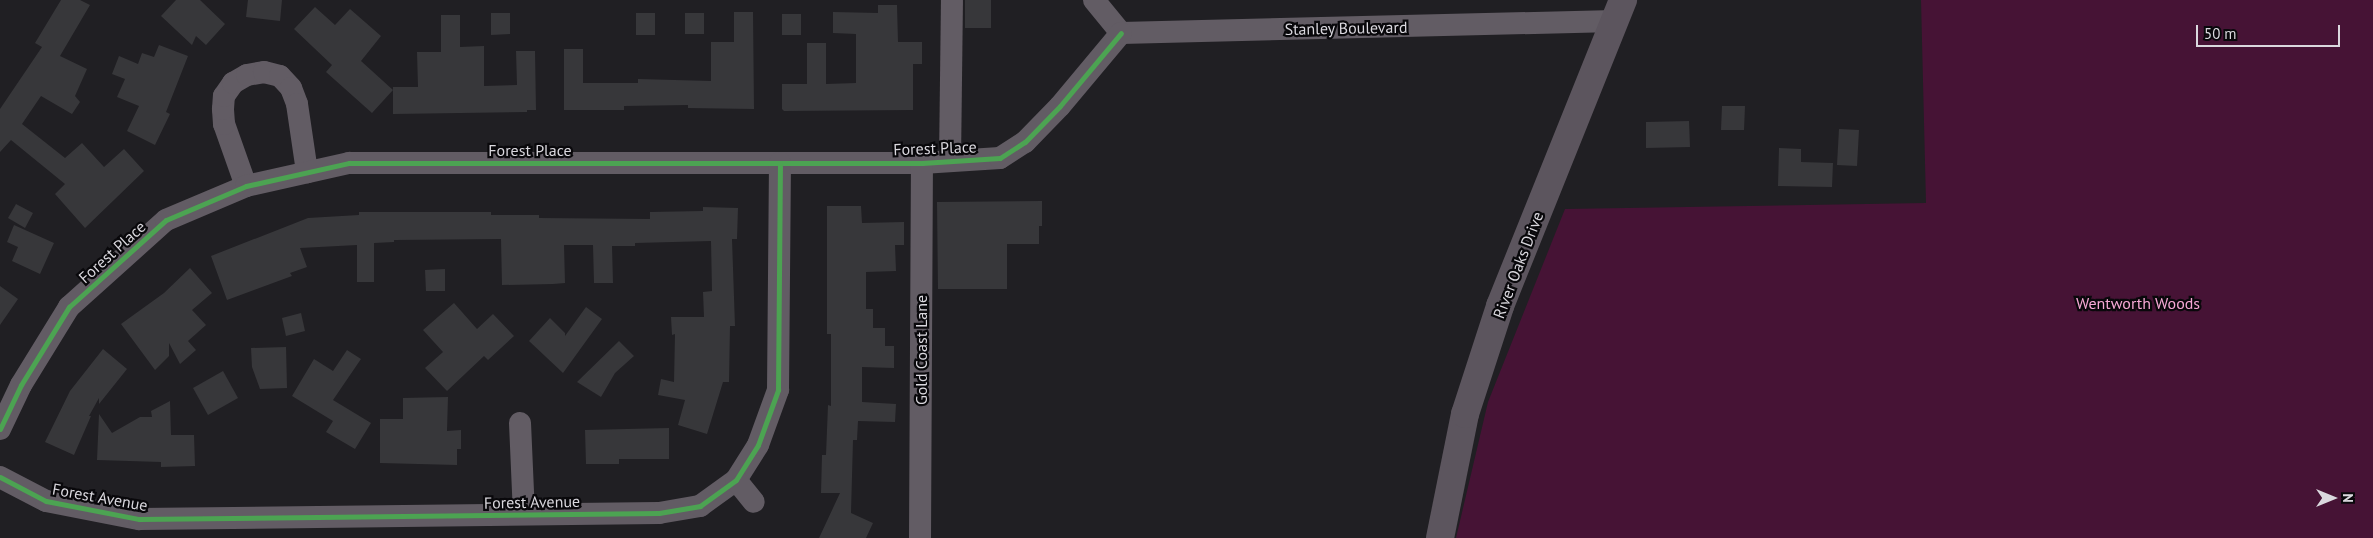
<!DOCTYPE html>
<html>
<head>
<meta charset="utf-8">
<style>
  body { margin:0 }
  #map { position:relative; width:2373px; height:538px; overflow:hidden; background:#201f23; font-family:"PT Sans",sans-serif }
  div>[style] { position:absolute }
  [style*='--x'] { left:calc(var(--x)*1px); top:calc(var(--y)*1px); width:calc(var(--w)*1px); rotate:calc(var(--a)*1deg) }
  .green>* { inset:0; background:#461335 }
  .building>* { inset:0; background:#37373a }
  .street>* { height:22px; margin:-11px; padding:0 11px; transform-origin:11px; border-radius:11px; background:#625c64 }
  .secondary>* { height:28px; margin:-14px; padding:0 14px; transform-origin:14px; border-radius:14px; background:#5c555e }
  .cycleway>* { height:5px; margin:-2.5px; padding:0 2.5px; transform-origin:2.5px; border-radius:2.5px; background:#4ca352 }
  span { translate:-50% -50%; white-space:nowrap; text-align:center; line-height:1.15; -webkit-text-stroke:4.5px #09080b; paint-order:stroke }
  .street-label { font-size:16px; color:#dad8de }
  .park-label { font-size:16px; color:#f6a8d5 }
  .north { position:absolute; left:2308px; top:473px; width:50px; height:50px; -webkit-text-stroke:4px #09080b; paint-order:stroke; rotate:90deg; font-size:14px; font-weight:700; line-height:20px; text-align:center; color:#dad8de }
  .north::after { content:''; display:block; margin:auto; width:18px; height:22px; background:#dad8de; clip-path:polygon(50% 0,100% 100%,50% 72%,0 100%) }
  .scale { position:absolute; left:2196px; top:25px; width:144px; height:22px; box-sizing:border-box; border:2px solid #dad8de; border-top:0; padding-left:6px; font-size:15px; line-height:18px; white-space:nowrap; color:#dad8de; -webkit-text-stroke:4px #09080b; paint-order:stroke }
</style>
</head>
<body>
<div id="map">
  <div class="green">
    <div style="clip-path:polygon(1921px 0,2373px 0,2373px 538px,1456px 538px,1488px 402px,1565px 209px,1926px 203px)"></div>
  </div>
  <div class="building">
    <div style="clip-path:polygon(61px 0,80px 0,90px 5px,60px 56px,87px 69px,75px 96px,80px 102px,72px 114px,41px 96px,22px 124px,65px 158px,82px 143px,104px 167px,124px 149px,144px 171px,85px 228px,55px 194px,65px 184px,11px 140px,0 152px,0 109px,42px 47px,35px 43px)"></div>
    <div style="clip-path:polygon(176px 0,200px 0,225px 24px,206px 45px,196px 36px,192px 45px,161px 16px)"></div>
    <div style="clip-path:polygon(248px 0,282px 0,280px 21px,246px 17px)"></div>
    <div style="clip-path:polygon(965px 0,991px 0,991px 28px,965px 28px)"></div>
    <div style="clip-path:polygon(878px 5px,897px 5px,898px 42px,922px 42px,922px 64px,913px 64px,913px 110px,784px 111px,782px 109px,782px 84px,807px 84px,807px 43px,826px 43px,826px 84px,856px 83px,856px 34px,833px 33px,833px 12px,878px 13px)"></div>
    <div style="clip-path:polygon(315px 7px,335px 25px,350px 9px,381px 36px,361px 61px,393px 90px,372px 113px,326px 72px,332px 65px,294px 29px)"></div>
    <div style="clip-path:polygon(734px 12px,753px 12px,754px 109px,688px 108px,688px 105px,624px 106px,624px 110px,564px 110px,564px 49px,583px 49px,583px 83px,638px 83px,638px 79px,711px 81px,711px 42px,734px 42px)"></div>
    <div style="clip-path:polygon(491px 13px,510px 13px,510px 34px,491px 35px)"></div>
    <div style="clip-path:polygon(636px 13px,655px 13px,655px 35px,636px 35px)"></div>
    <div style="clip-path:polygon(685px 13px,704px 13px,704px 34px,685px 34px)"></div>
    <div style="clip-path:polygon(782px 14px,801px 14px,801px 35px,782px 35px)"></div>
    <div style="clip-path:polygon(441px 15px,460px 15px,460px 47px,484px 46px,484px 86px,517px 85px,516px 51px,535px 51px,536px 110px,527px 110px,527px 112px,393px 114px,393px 87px,418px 87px,417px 52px,441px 52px)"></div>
    <div style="clip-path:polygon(159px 45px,188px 56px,166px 112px,170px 114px,155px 145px,127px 131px,139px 106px,117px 97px,125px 79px,112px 74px,119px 56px,138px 64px,142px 53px,154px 57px)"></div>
    <div style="clip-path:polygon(1722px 106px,1745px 106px,1744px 130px,1721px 130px)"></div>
    <div style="clip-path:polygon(1689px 121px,1690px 147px,1646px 148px,1646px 122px)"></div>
    <div style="clip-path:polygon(1839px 129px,1859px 130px,1857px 166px,1837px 165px)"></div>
    <div style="clip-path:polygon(1779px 148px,1801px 149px,1801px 162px,1833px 163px,1832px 187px,1778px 186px)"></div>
    <div style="clip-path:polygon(1042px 201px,1042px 226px,1039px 226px,1039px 244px,1007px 244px,1007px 289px,938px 289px,937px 202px)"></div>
    <div style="clip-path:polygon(16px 204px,33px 213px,25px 228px,8px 218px)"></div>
    <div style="clip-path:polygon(827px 206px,861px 206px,862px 223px,904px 222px,904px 245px,895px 245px,896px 271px,866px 272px,866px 309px,873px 309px,873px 328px,885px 328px,885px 346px,894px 346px,894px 368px,862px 367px,862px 402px,896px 404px,895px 422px,858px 421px,857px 440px,853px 440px,851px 513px,873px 523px,866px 538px,819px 538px,840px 493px,821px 493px,822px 455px,826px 455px,828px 405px,831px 406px,831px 334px,827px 334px)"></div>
    <div style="clip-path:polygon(703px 207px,738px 208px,737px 239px,732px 239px,735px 326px,730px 326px,729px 382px,723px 382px,707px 434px,678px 425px,685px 400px,658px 395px,661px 379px,674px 382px,675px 334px,672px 335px,671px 317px,704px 317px,703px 292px,712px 291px,711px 241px,635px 243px,635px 246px,612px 246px,613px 283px,594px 283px,593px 245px,564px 245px,565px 283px,553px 284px,502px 285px,501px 239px,394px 240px,394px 242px,374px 243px,374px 282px,357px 282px,357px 245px,300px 248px,307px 267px,290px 273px,292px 276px,227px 300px,211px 256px,308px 218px,359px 215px,359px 212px,491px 212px,491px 215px,539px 215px,539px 218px,650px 219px,650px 212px,703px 211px)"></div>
    <div style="clip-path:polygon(14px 225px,54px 243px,40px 274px,12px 261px,18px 247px,7px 242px)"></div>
    <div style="clip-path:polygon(190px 268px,212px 293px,192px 310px,206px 325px,188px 341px,196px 350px,180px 364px,169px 343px,169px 356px,155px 370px,121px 324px,164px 293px)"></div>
    <div style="clip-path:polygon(445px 269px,445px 291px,426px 291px,425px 270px)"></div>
    <div style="clip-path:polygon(0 286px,18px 299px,0 325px)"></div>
    <div style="clip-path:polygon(454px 303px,477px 329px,493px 314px,514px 336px,488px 360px,484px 356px,447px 391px,425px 368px,443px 352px,423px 330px)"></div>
    <div style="clip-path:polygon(586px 307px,602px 319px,563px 373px,529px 341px,550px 318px,565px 333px,565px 336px)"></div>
    <div style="clip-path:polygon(301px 313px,305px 331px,286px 336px,282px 318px)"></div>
    <div style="clip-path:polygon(619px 341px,634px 356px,615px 373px,601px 397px,577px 382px)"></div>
    <div style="clip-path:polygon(286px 347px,287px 388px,260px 389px,252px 367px,251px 348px)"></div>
    <div style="clip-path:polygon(103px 349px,127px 369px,99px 404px,99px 398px,89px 416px,91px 416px,74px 455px,45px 442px,70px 391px)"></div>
    <div style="clip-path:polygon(347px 350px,361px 359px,333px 400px,371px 423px,355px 449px,326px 432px,333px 421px,292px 396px,314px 359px,333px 371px)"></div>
    <div style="clip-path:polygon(223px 371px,238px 398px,208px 415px,193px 388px)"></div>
    <div style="clip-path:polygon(448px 397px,447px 431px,461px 430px,461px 449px,457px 449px,457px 465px,380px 463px,380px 419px,403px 419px,403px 398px)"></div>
    <div style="clip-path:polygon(170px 401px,171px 435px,194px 435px,195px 466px,161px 467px,161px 462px,97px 460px,99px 414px,112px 433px,140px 417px,152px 417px,151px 411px)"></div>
    <div style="clip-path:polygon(669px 428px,669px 459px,619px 459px,619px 464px,586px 464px,585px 430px)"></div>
  </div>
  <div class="street">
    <div style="--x:1094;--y:0;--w:43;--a:50.7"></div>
    <div style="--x:1121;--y:33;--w:494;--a:-1.4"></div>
    <div style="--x:950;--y:161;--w:161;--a:-89.3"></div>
    <div style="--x:246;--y:186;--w:66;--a:-109.5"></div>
    <div style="--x:224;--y:124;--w:15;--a:-94"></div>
    <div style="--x:223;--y:109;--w:13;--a:-86"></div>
    <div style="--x:224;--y:96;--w:16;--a:-55"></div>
    <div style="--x:233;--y:83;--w:16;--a:-30"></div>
    <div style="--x:247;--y:75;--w:17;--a:-10"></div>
    <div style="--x:264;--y:72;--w:16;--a:14"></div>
    <div style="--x:280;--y:76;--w:16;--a:47"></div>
    <div style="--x:291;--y:88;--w:17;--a:69"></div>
    <div style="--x:297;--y:104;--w:69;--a:81.6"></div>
    <div style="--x:520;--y:423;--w:91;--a:87.5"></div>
    <div style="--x:0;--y:429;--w:49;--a:-64.5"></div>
    <div style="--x:21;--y:385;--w:92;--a:-58.4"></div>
    <div style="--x:69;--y:307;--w:130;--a:-41.9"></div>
    <div style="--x:166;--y:220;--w:87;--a:-23"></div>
    <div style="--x:246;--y:186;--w:106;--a:-12.6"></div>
    <div style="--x:349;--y:163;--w:573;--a:0"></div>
    <div style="--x:922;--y:163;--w:78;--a:-3.7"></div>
    <div style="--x:1000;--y:158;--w:30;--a:-33"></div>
    <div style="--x:1025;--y:142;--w:50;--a:-45.8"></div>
    <div style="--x:1060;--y:106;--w:95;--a:-50.1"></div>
    <div style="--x:0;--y:477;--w:52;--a:27.6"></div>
    <div style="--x:46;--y:501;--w:95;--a:11"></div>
    <div style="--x:139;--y:519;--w:520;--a:-0.66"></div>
    <div style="--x:659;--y:513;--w:42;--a:-9.7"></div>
    <div style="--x:700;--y:506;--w:44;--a:-35.8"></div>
    <div style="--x:736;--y:480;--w:41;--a:-57.8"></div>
    <div style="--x:758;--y:445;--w:59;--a:-70"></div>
    <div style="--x:778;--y:390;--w:227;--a:-89.5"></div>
    <div style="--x:736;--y:480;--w:28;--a:51"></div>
    <div style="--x:920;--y:538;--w:375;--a:-89.7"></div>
  </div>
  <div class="secondary">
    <div style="--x:1440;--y:538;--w:126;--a:-78.6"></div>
    <div style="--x:1465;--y:414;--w:114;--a:-72"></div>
    <div style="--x:1500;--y:306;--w:330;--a:-68.1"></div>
  </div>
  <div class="cycleway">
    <div style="--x:0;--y:429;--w:49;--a:-64.5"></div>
    <div style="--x:21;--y:385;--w:92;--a:-58.4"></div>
    <div style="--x:69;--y:307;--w:130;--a:-41.9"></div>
    <div style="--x:166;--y:220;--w:87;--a:-23"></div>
    <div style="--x:246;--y:186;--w:106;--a:-12.6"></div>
    <div style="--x:349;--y:163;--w:573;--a:0"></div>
    <div style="--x:922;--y:163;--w:78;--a:-3.7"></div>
    <div style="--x:1000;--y:158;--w:30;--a:-33"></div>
    <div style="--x:1025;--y:142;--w:50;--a:-45.8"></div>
    <div style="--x:1060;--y:106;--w:95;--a:-50.1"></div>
    <div style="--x:0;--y:477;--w:52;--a:27.6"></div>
    <div style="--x:46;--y:501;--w:95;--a:11"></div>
    <div style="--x:139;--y:519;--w:520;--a:-0.66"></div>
    <div style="--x:659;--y:513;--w:42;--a:-9.7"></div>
    <div style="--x:700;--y:506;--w:44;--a:-35.8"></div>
    <div style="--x:736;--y:480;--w:41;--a:-57.8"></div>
    <div style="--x:758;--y:445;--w:59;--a:-70"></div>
    <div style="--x:778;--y:390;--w:227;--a:-89.5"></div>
  </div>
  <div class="street-label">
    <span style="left:1346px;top:28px;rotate:-1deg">Stanley Boulevard</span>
    <span style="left:935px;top:148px;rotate:-2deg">Forest Place</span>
    <span style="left:530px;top:150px">Forest Place</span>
    <span style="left:112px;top:252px;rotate:-42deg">Forest Place</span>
    <span style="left:1518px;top:265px;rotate:-69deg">River Oaks Drive</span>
    <span style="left:921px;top:350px;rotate:-90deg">Gold Coast Lane</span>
    <span style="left:100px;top:497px;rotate:10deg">Forest Avenue</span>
    <span style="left:532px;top:502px;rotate:-1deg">Forest Avenue</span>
  </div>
  <div class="park-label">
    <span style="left:2138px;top:303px">Wentworth Woods</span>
  </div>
  <div class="north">N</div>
  <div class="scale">50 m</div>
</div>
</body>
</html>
